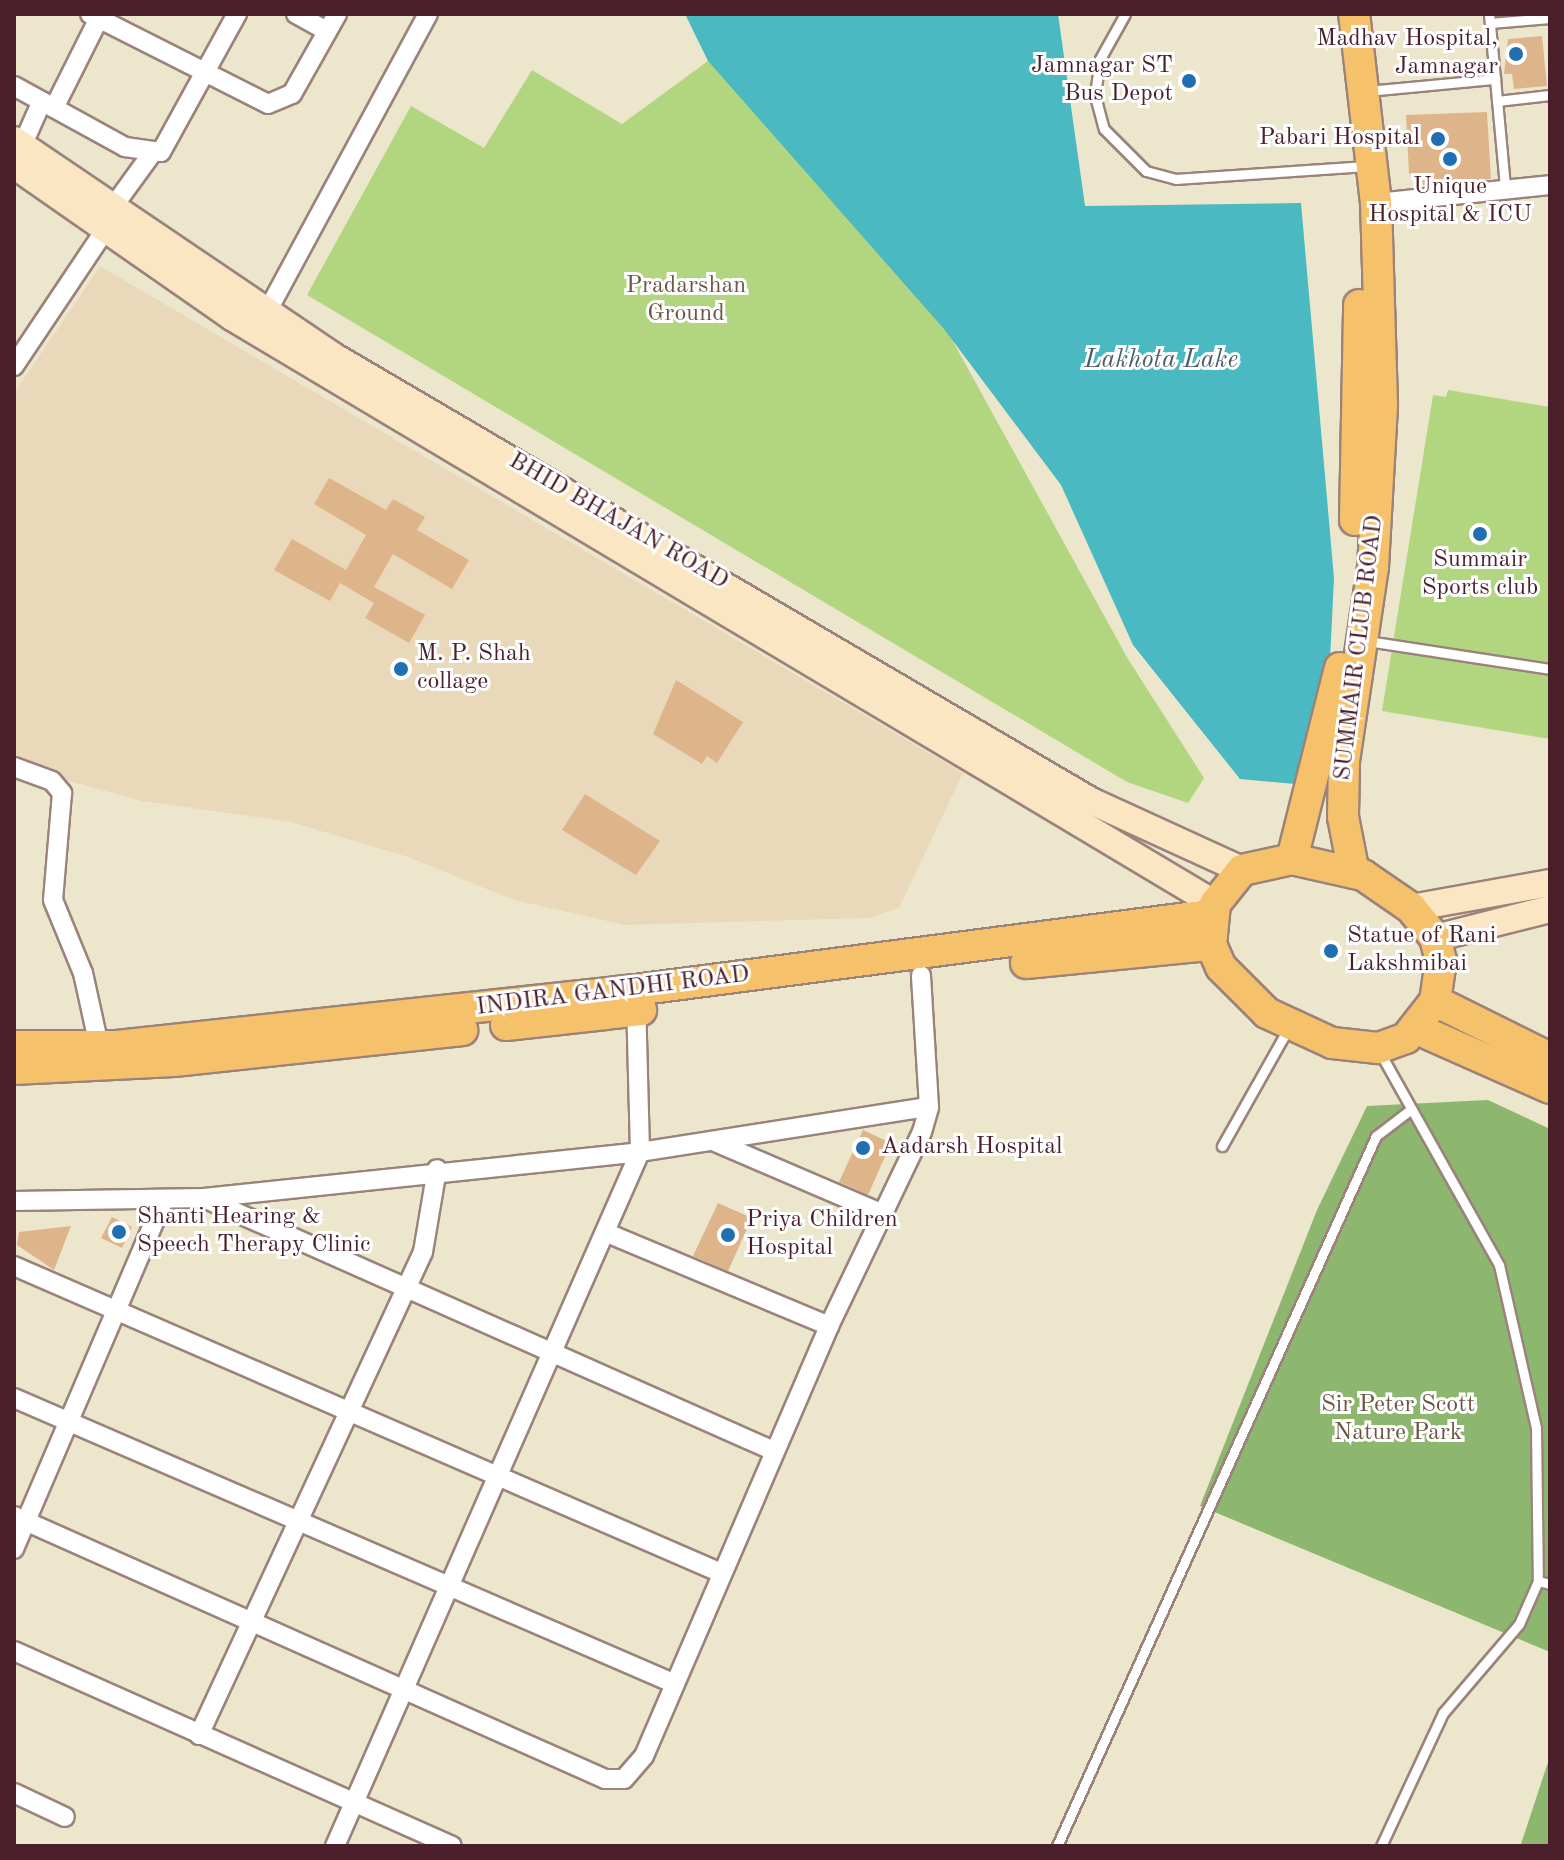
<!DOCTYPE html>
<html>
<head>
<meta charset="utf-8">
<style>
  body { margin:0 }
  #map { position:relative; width:1564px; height:1860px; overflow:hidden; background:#ece7cc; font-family:"Old Standard TT",serif }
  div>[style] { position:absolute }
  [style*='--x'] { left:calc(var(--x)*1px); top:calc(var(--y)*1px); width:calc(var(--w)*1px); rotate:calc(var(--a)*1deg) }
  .built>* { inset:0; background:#ead8ba }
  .green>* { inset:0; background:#b2d67f }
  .forest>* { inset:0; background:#8db76e }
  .water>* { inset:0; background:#4ab9c2 }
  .building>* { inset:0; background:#deb58b }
  .roads { filter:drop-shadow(2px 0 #9b837c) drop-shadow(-2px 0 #9b837c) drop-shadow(0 2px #9b837c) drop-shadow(0 -2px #9b837c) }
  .lane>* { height:9px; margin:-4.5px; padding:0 4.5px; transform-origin:4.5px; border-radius:4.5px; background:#fff }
  .street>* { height:18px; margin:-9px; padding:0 9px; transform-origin:9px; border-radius:9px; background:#fff }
  .secondary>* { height:26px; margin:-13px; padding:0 13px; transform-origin:13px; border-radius:13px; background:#fbe6c4 }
  .primary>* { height:30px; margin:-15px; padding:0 15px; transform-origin:15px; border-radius:15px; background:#f6c16b }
  .dots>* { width:22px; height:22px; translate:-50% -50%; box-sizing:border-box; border:4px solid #fff; border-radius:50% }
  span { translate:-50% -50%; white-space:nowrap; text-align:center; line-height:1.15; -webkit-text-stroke:6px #fff; paint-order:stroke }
  .poi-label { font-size:24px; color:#4a1f2b }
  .right { translate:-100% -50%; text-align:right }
  .left { translate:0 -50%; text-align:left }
  .park-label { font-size:24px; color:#695644 }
  .street-label { font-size:24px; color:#4a1f2b }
  .water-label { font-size:26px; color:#4a5d67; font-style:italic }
  .frame { position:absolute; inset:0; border:16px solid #4a1f2b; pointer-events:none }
</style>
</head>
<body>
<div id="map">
  <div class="built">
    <div style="clip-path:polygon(100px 266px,963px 773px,899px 908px,869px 918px,625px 925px,514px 900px,408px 857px,291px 822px,142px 801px,14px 766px,14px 393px)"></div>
  </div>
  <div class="green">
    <div style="clip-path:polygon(708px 61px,841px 188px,945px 327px,1128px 659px,1204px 778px,1188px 803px,1127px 782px,307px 295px,411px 106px,484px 148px,532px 70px,622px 124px)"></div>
    <div style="clip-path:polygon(1448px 390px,1550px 407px,1550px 739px,1382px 711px,1433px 395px,1446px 397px)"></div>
  </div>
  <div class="forest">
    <div style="clip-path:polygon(1488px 1100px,1550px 1129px,1550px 1652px,1200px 1506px,1317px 1210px,1367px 1106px)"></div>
    <div style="clip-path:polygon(1550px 1756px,1550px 1846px,1520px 1846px,1521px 1844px)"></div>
  </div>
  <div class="water">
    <div style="clip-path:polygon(685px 14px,1058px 14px,1085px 206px,1301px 203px,1334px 578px,1327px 722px,1295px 784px,1240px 779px,1133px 645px,1061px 485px,944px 329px,708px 61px)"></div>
  </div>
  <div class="building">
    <div style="clip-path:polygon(1542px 36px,1547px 86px,1514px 89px,1512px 74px,1504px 74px,1508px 39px)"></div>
    <div style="clip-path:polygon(1487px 112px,1491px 179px,1423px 185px,1422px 173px,1409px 174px,1406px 115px)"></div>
    <div style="clip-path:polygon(329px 478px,386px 510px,393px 499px,425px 517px,417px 530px,469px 560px,452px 589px,393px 554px,374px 587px,425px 615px,409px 643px,365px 618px,374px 603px,340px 583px,330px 601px,274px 570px,292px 539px,346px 570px,366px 535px,314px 504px)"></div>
    <div style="clip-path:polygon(676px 680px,743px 722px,717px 763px,707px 756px,702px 764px,653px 734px)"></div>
    <div style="clip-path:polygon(585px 794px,660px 841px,636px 875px,562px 830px)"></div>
    <div style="clip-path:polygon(863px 1130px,891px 1143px,868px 1195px,839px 1182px)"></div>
    <div style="clip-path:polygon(718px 1203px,752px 1218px,728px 1271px,693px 1256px)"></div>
    <div style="clip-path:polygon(112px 1217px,132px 1227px,122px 1248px,101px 1238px)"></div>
    <div style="clip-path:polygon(71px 1226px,54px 1270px,17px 1245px,19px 1232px)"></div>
  </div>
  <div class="roads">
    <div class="lane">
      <div style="--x:1125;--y:14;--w:51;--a:119.1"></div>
      <div style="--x:1100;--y:59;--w:37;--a:98"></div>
      <div style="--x:1095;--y:96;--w:34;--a:75"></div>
      <div style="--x:1104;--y:129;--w:59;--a:45"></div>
      <div style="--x:1146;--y:171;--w:31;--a:15"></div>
      <div style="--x:1176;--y:179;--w:190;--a:-3.9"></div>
      <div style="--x:1489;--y:14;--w:175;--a:84.7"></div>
      <div style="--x:1490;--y:23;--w:60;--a:-4.8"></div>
      <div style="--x:1367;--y:91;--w:129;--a:-5.4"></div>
      <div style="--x:1497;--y:101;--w:53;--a:-6.5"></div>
      <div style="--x:1367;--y:641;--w:185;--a:8.7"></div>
      <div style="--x:1379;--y:1051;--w:245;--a:60.7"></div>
      <div style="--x:1499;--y:1265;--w:167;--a:77.2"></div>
      <div style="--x:1536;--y:1428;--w:153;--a:89.3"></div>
      <div style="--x:1538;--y:1581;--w:47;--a:113.8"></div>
      <div style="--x:1519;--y:1624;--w:117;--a:130.5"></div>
      <div style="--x:1443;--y:1713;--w:147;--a:115"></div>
      <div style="--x:1222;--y:1146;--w:134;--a:-60.6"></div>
      <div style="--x:1538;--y:1581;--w:12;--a:14"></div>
      <div style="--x:1057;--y:1846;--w:778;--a:-65.81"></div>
      <div style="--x:1376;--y:1136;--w:43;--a:-37.4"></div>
    </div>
    <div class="street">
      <div style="--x:90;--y:14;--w:199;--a:26.8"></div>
      <div style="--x:268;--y:104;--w:26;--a:-23"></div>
      <div style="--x:292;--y:94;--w:92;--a:-60.6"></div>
      <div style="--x:296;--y:14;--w:35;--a:29"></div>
      <div style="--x:14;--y:86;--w:127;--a:28.8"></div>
      <div style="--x:125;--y:147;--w:36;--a:8"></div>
      <div style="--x:161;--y:152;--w:158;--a:-61.2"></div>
      <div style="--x:54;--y:108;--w:105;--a:-63.4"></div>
      <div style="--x:22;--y:146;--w:49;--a:-66"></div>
      <div style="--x:1376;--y:203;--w:175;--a:-5.9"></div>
      <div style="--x:113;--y:207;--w:63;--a:-54"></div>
      <div style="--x:262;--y:321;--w:349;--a:-61.6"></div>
      <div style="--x:14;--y:366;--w:164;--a:-56.2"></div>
      <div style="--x:14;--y:767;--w:40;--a:20.2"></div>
      <div style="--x:52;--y:781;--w:16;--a:50"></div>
      <div style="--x:62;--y:793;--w:107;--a:94.8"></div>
      <div style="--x:53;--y:900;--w:79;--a:67.7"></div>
      <div style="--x:83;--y:973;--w:75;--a:77.6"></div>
      <div style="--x:713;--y:1141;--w:185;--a:23.2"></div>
      <div style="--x:206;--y:1199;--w:621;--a:23.93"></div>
      <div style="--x:14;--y:1201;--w:190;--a:-0.9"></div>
      <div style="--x:204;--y:1198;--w:438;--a:-6"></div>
      <div style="--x:640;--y:1152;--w:292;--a:-8.9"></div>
      <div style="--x:607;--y:1233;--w:241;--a:22.7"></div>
      <div style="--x:14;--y:1266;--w:771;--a:23.47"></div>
      <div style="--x:14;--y:1398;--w:718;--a:23.39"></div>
      <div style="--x:14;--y:1516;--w:647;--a:23.99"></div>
      <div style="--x:605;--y:1779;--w:19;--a:0"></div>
      <div style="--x:624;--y:1779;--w:30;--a:-49"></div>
      <div style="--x:644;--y:1756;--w:468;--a:-66.7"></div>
      <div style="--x:829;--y:1326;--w:215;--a:-64.4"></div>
      <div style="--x:922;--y:1132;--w:26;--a:-74"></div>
      <div style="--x:929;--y:1107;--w:132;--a:-93.5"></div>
      <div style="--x:14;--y:1549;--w:378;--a:-66.8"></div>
      <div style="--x:14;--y:1651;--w:479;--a:24"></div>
      <div style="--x:199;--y:1735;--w:532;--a:-65.12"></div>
      <div style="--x:423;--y:1252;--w:84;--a:-80.4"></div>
      <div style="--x:14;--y:1793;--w:56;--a:25.2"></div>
      <div style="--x:335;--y:1846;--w:758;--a:-66.28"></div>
      <div style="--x:640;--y:1152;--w:151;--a:-91.5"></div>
    </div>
    <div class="secondary">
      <div style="--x:14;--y:140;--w:385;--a:34.1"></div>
      <div style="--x:333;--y:356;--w:879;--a:30.42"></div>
      <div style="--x:1091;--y:801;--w:166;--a:24.6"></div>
      <div style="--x:14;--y:165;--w:266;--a:34.9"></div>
      <div style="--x:232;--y:317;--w:1145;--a:30.84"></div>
      <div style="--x:1411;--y:908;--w:141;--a:-10.2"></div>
      <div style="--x:1435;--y:938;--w:119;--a:-14.2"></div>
    </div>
    <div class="primary">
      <div style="--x:1355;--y:520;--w:215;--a:-88.9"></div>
      <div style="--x:1292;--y:859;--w:197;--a:-75.9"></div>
      <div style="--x:1292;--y:859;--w:73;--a:12.7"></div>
      <div style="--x:1363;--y:875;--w:58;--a:34.5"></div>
      <div style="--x:1411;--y:908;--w:38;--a:51"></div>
      <div style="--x:1435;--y:938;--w:24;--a:75"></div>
      <div style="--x:1441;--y:961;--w:40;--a:98.5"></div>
      <div style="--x:1435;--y:1001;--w:47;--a:128.1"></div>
      <div style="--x:1406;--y:1038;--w:30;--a:160"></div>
      <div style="--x:1378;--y:1048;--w:46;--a:-173.8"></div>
      <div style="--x:1332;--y:1043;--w:72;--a:-155.2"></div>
      <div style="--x:1267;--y:1013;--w:65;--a:-135"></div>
      <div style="--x:1221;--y:967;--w:24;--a:-114"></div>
      <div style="--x:1211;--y:945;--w:41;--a:-84.4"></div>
      <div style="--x:1215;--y:904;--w:43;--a:-51.5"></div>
      <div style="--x:1242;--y:870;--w:51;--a:-12.4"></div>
      <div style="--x:1354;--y:873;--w:57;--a:-101.1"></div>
      <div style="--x:1343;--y:817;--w:56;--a:-89"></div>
      <div style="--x:1344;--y:761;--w:196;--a:-81.5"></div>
      <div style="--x:1373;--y:567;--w:163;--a:-86.8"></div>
      <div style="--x:1382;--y:404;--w:201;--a:-91.7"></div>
      <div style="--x:1376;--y:203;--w:190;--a:-96.6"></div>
      <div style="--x:1026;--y:963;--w:186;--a:-5.6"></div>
      <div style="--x:1435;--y:1001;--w:128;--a:26.4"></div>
      <div style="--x:506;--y:1025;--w:136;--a:-6.3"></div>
      <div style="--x:1417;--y:1029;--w:145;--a:23.9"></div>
      <div style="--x:14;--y:1046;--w:103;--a:0"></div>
      <div style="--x:117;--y:1046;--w:521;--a:-6.17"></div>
      <div style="--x:635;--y:990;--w:580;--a:-7.43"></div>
      <div style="--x:14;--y:1069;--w:160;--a:-2.9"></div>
      <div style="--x:174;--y:1061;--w:290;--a:-6.1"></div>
    </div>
  </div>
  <div class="dots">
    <div style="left:1516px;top:54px;background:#1f6fb2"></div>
    <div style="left:1189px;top:81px;background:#1f6fb2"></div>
    <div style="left:1438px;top:139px;background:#1f6fb2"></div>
    <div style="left:1450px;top:159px;background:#1f6fb2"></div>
    <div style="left:1480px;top:534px;background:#1f6fb2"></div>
    <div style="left:401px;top:669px;background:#1f6fb2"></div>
    <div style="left:1331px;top:951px;background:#1f6fb2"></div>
    <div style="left:863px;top:1148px;background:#1f6fb2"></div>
    <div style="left:119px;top:1232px;background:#1f6fb2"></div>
    <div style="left:728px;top:1235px;background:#1f6fb2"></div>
  </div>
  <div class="poi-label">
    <span class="right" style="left:1498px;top:54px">Madhav Hospital,<br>Jamnagar</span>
    <span class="right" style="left:1173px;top:81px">Jamnagar ST<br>Bus Depot</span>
    <span class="right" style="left:1420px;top:139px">Pabari Hospital</span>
    <span style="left:1450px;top:202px">Unique<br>Hospital &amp; ICU</span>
    <span style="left:1480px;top:575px">Summair<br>Sports club</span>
    <span class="left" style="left:417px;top:669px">M. P. Shah<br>collage</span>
    <span class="left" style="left:1347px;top:951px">Statue of Rani<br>Lakshmibai</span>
    <span class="left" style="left:881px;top:1148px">Aadarsh Hospital</span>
    <span class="left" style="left:137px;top:1232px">Shanti Hearing &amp;<br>Speech Therapy Clinic</span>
    <span class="left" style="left:746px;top:1235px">Priya Children<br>Hospital</span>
  </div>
  <div class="park-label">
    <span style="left:686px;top:301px">Pradarshan<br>Ground</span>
    <span style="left:1398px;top:1420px">Sir Peter Scott<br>Nature Park</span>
  </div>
  <div class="street-label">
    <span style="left:618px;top:522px;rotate:30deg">BHID BHAJAN ROAD</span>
    <span style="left:1360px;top:648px;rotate:-83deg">SUMMAIR CLUB ROAD</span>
    <span style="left:613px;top:992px;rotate:-7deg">INDIRA GANDHI ROAD</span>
  </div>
  <div class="water-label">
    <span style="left:1161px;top:361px">Lakhota Lake</span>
  </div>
  <div class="frame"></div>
</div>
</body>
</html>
